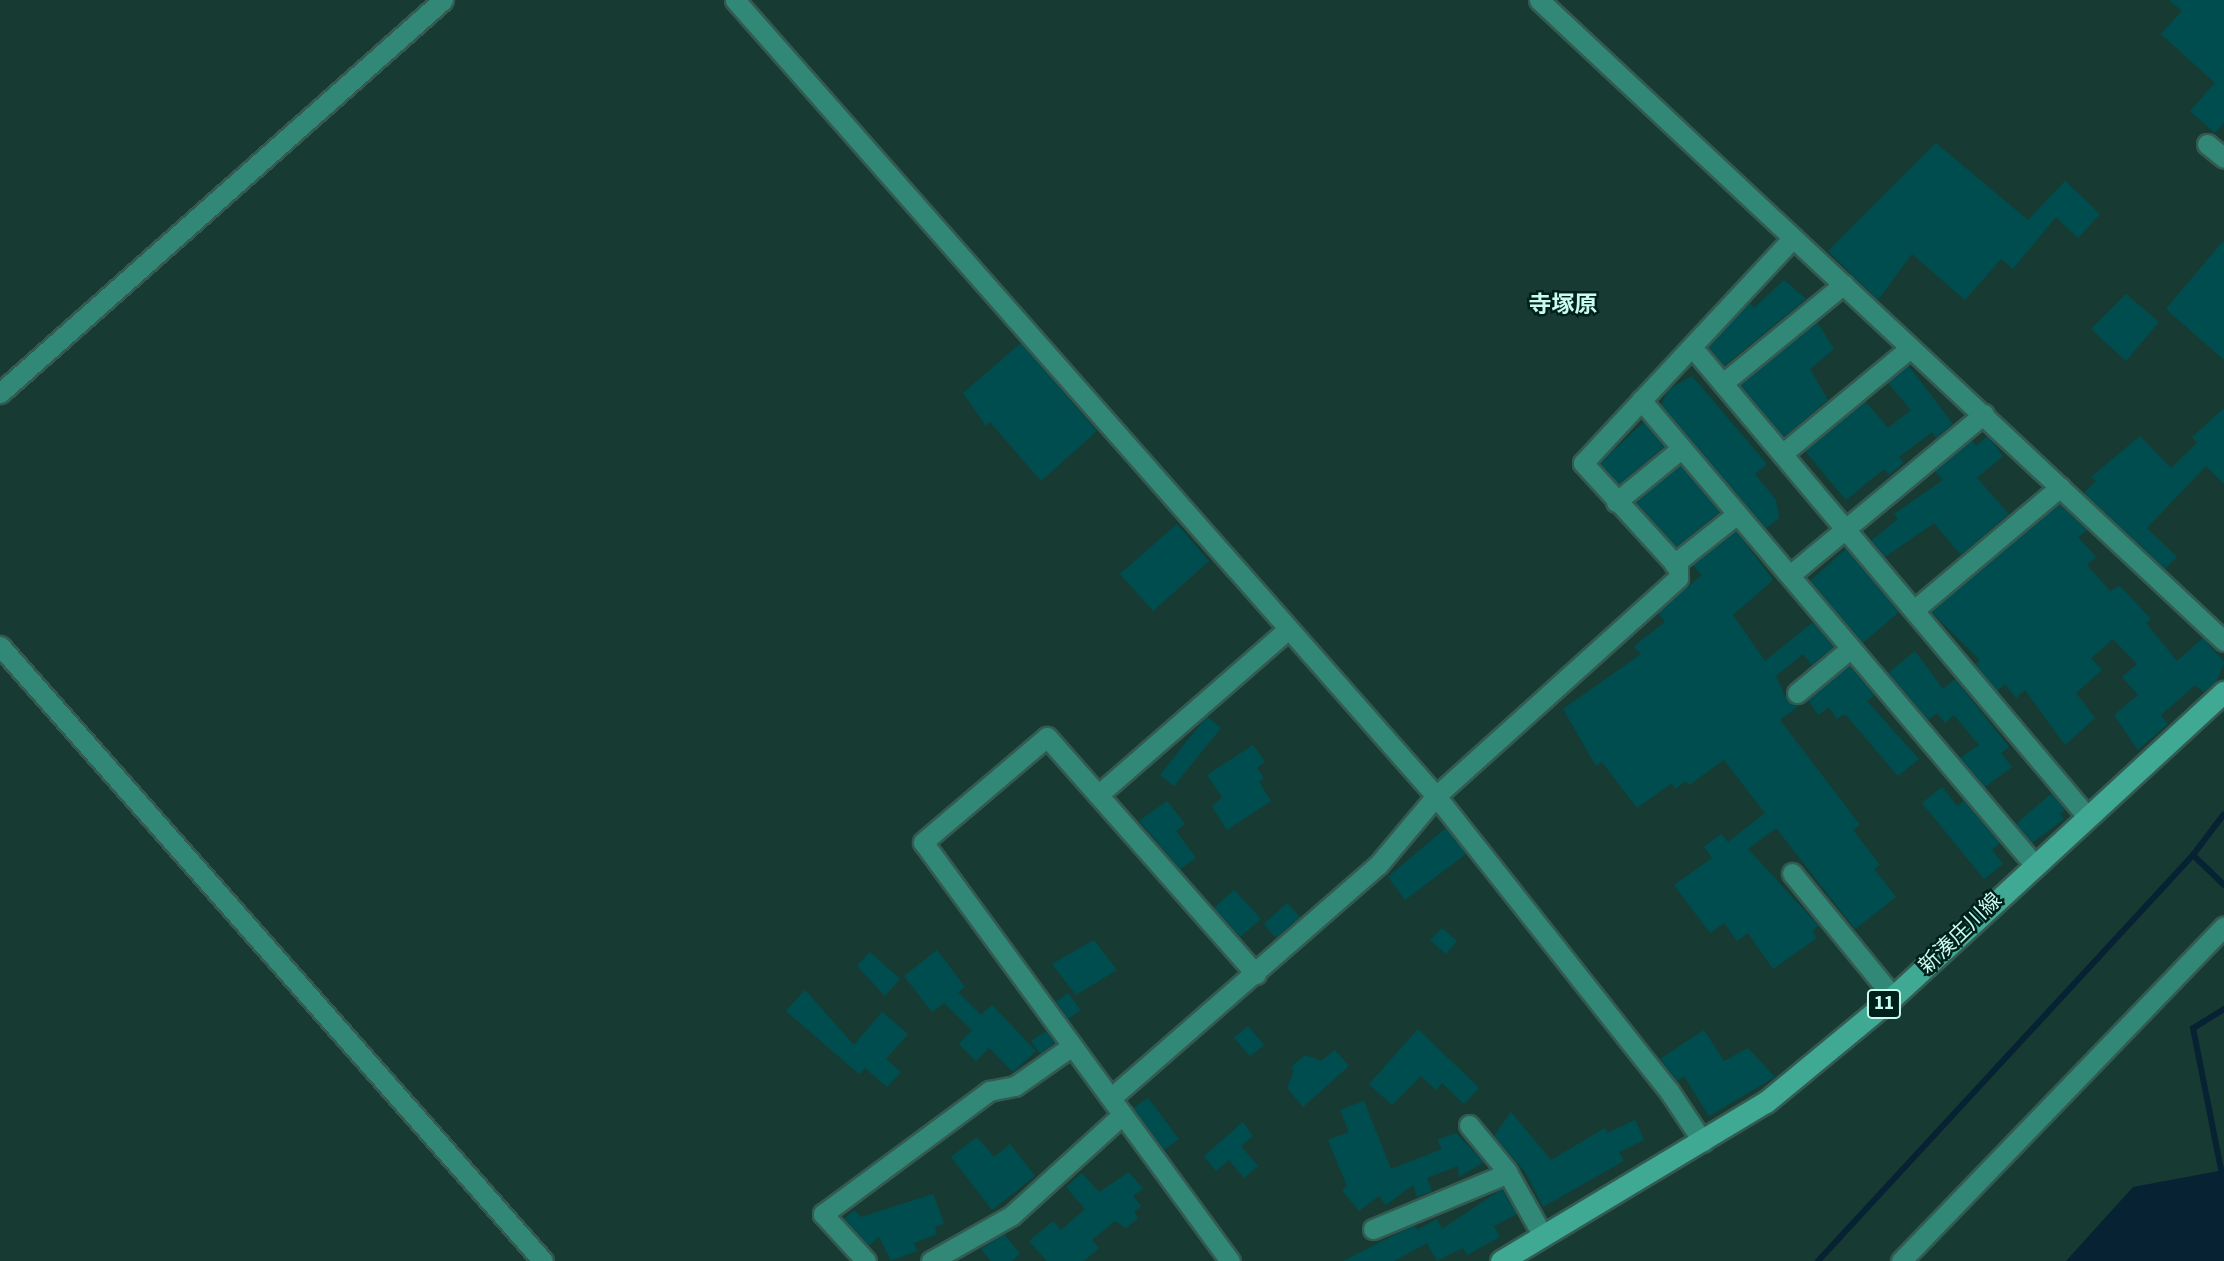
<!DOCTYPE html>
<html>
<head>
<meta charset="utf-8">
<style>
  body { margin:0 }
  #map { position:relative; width:2224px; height:1261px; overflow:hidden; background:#173b33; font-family:"Source Sans 3","Noto Sans JP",sans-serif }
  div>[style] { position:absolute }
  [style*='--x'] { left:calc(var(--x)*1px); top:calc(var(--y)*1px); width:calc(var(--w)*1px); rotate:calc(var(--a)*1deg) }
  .water>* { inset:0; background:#072232 }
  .stream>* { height:6px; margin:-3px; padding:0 3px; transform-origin:3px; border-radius:3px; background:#072232 }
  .building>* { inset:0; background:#004d4f }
  .roads { filter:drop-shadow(2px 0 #345a52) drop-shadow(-2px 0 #345a52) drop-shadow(0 2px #345a52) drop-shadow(0 -2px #345a52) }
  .minor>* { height:19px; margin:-9.5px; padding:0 9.5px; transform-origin:9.5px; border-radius:9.5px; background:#328877 }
  .major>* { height:21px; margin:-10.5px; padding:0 10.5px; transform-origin:10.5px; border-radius:10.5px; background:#40a994 }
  span { translate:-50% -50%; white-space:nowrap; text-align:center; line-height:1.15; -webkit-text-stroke:5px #00211b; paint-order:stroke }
  .shield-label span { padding:2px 5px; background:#00211b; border:2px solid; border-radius:5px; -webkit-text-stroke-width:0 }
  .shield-label { font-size:19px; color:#c9fbee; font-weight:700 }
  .street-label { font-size:21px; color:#c9fbee }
  .neighbourhood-label { font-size:23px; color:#c9fbee; font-weight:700 }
</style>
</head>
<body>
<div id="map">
  <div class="water">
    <div style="clip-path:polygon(2224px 1170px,2224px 1261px,2066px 1261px,2133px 1187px)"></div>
  </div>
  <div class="stream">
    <div style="--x:2193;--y:855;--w:43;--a:44.1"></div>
    <div style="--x:2224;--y:1009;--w:36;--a:148"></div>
    <div style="--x:2193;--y:1028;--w:160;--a:78.8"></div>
    <div style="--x:1818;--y:1261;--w:553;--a:-47.27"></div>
    <div style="--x:2193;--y:855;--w:51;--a:-52.9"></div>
  </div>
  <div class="building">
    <div style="clip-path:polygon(2169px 0,2224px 0,2224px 123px,2215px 133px,2190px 111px,2215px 83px,2161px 34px,2182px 11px)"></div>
    <div style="clip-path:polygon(1936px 143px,2028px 220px,2065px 181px,2100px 214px,2078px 238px,2056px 217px,2013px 269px,2001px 259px,1965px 300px,1912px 254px,1878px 300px,1828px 251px)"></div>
    <div style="clip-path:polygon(2224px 240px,2224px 360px,2166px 309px)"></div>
    <div style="clip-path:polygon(1784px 280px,1806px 299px,1724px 366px,1708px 347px,1750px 303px,1754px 308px)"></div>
    <div style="clip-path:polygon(2126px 294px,2159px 322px,2126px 361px,2091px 329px)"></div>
    <div style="clip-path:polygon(1817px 322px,1834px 349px,1810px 369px,1828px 400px,1784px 437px,1740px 385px)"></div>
    <div style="clip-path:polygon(1021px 343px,1097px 431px,1041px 481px,990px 422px,986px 426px,963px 393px)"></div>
    <div style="clip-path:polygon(1908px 365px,1953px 424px,1936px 438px,1932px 432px,1899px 457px,1904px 463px,1889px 475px,1884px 469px,1846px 500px,1805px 451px,1865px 401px,1888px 428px,1911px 410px,1888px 383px)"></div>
    <div style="clip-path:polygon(1692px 376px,1767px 464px,1755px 474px,1776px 500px,1779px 518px,1766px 528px,1661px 405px,1669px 389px)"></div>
    <div style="clip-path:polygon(2224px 408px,2224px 484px,2206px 466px,2147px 528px,2177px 557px,2165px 569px,2084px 493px,2096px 481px,2091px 477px,2140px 436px,2171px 468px,2197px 443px,2192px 437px)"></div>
    <div style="clip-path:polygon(1644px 422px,1664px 447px,1619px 484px,1600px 463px)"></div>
    <div style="clip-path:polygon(1988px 436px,2003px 456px,1977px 478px,2009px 514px,1961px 555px,1934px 523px,1885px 557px,1871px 541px,1898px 519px,1894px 514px,1943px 480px,1935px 471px,1972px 440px,1976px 446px)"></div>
    <div style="clip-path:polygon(1680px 465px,1720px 512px,1676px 547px,1635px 502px)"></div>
    <div style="clip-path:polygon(2059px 504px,2087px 530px,2078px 537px,2096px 557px,2087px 565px,2110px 591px,2120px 586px,2151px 619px,2146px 623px,2177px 661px,2203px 638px,2224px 662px,2217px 681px,2204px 692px,2195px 685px,2161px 715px,2168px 724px,2138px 750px,2114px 715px,2138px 695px,2122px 677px,2137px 664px,2113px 639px,2091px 658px,2102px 670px,2076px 693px,2095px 718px,2065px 745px,2025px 690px,2016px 698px,2005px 684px,1997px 691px,1975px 664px,1980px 660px,1931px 612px)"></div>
    <div style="clip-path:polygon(1177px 524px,1209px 561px,1153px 611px,1120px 574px)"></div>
    <div style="clip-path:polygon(1736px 531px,1773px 580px,1733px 615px,1765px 661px,1813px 622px,1834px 647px,1812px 665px,1803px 654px,1776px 676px,1787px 700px,1800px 705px,1780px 720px,1860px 825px,1853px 830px,1880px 865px,1874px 869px,1896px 897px,1855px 929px,1776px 828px,1748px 849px,1819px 926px,1812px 931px,1817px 938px,1773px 969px,1748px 933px,1737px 941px,1724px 923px,1710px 933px,1674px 885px,1712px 858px,1704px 847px,1721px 834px,1728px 842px,1765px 813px,1724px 760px,1689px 785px,1686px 781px,1675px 789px,1672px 783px,1637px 808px,1602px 762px,1596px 766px,1563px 709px,1641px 654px,1634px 646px,1665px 622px,1658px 612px,1702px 575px,1693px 565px)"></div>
    <div style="clip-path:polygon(1846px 549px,1899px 612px,1863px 643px,1810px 581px)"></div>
    <div style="clip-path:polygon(1915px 651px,1943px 689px,1955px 679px,2009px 747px,2001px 753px,2012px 767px,1985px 787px,1960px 758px,1979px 745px,1954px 715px,1945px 723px,1937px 713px,1928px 720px,1888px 673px)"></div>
    <div style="clip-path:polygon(1849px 665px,1875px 695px,1867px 701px,1919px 759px,1898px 776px,1845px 714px,1837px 719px,1829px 707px,1818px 715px,1808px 700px)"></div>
    <div style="clip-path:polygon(1207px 716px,1221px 728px,1174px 786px,1160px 775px)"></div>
    <div style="clip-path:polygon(1253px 745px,1265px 762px,1257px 768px,1264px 778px,1259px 782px,1271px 801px,1227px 830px,1212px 807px,1222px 797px,1207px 775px)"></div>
    <div style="clip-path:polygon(1942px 787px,1957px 806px,1964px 801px,2000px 843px,1992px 850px,2003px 864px,1984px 879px,1922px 803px)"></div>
    <div style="clip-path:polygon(2052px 793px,2065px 810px,2060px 814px,2064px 819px,2032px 843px,2016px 824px)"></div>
    <div style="clip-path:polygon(1167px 801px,1185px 824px,1176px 831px,1196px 858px,1180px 869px,1139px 821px)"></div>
    <div style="clip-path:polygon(1446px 828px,1466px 854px,1405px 900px,1388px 877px)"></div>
    <div style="clip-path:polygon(1234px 890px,1261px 919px,1240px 937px,1214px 908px)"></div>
    <div style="clip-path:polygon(1287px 903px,1300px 917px,1276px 938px,1264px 924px)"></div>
    <div style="clip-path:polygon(1442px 928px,1457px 941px,1446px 954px,1430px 940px)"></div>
    <div style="clip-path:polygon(1094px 940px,1117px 970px,1076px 995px,1052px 964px)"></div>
    <div style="clip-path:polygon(937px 950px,965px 987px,958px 992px,981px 1015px,992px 1005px,1036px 1051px,1013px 1072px,989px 1048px,976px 1061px,959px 1044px,972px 1030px,944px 1003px,932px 1012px,904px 976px)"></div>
    <div style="clip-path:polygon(870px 952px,900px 979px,885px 996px,857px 966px)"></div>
    <div style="clip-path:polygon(805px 990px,854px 1045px,882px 1012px,908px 1034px,886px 1059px,901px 1072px,887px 1087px,865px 1068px,859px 1074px,786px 1011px)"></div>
    <div style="clip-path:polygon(1068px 993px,1081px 1010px,1068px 1019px,1056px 1002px)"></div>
    <div style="clip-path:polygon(1248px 1026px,1264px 1045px,1250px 1056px,1234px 1038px)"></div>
    <div style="clip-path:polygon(1418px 1029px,1479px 1088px,1464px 1104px,1442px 1083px,1436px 1090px,1421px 1076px,1392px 1105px,1369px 1084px)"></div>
    <div style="clip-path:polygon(1704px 1030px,1724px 1061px,1748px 1048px,1775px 1077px,1709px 1116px,1684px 1076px,1677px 1081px,1660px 1059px)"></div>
    <div style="clip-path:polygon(1046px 1031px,1055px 1043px,1040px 1054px,1031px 1041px)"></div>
    <div style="clip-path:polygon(1335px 1050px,1349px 1066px,1303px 1107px,1287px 1088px,1294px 1071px,1291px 1067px,1305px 1055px,1321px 1061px)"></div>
    <div style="clip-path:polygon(1148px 1098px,1179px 1139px,1164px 1150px,1133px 1108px)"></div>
    <div style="clip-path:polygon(1364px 1101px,1391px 1169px,1442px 1149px,1437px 1140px,1456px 1133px,1484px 1162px,1459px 1177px,1458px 1166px,1427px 1178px,1432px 1191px,1417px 1197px,1413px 1185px,1386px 1205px,1379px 1196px,1359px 1211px,1342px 1190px,1347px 1186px,1328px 1140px,1349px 1132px,1340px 1110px)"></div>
    <div style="clip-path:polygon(1511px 1112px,1551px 1160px,1605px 1128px,1608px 1133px,1635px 1120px,1644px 1140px,1619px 1152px,1624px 1161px,1543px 1207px,1526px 1173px,1494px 1136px)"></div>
    <div style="clip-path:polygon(1243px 1122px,1253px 1136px,1241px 1146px,1258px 1166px,1244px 1178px,1229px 1160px,1216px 1171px,1204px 1156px)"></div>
    <div style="clip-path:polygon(977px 1137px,994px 1157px,1010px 1144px,1035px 1176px,992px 1210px,951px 1157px)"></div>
    <div style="clip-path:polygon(1129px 1172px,1143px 1189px,1133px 1196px,1141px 1206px,1134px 1212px,1138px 1218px,1126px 1228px,1115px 1221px,1092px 1240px,1099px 1248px,1084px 1261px,1047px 1261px,1029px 1241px,1053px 1221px,1061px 1230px,1085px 1209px,1066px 1187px,1082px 1173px,1099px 1192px)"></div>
    <div style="clip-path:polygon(1502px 1189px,1517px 1214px,1494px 1226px,1500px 1237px,1467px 1255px,1463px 1248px,1437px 1261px,1427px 1243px,1394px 1261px,1343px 1261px,1414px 1225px,1417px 1230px,1437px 1219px,1442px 1229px)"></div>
    <div style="clip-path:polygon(933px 1194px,944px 1223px,935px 1227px,937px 1234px,914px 1243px,917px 1251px,891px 1261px,879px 1237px,869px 1246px,844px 1219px,854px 1210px,861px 1217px)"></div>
    <div style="clip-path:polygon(1004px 1234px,1020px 1254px,1012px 1261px,991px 1261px,981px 1249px)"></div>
  </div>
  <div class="roads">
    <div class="minor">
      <div style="--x:735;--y:0;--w:1061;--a:48.63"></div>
      <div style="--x:1436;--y:796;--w:376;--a:51.7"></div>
      <div style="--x:1669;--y:1091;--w:61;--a:56.3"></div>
      <div style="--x:1539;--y:0;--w:938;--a:43.1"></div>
      <div style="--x:2207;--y:144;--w:22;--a:39"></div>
      <div style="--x:1692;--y:347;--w:610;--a:49.92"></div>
      <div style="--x:1723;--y:383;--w:156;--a:-39.3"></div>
      <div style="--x:0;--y:393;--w:592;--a:-41.58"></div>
      <div style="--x:1641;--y:400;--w:607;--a:49.75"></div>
      <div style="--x:1782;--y:454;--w:166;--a:-39.6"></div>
      <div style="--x:1616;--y:502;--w:85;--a:-39.3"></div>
      <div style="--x:1674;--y:564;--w:80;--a:-38.4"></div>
      <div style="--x:1790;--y:575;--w:252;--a:-39.7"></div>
      <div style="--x:1914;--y:610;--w:191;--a:-40.1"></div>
      <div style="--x:0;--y:646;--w:820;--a:48.56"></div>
      <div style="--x:1797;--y:693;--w:70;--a:-39.8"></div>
      <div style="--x:1098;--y:795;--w:251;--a:-41.1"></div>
      <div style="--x:1792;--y:873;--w:160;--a:50.8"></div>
      <div style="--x:1112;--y:1097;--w:353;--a:-41.1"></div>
      <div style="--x:1378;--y:865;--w:90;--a:-50"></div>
      <div style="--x:1436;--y:796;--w:326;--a:-42"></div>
      <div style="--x:1678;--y:578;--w:11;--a:-90"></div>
      <div style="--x:1678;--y:567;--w:141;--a:-132.4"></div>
      <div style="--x:1583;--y:463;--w:308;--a:-47"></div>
      <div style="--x:1469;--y:1125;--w:58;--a:50.6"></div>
      <div style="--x:1506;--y:1170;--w:76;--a:60.7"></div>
      <div style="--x:1373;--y:1229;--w:146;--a:-22.5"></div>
      <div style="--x:866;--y:1261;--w:64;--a:-132.5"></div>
      <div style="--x:823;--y:1214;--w:207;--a:-36.5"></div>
      <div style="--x:989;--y:1091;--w:26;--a:-11"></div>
      <div style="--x:1015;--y:1086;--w:70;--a:-35.1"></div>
      <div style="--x:931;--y:1261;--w:92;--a:-29.4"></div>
      <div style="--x:1011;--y:1216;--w:151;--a:-42.3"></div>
      <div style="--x:1230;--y:1261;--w:519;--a:-126.23"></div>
      <div style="--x:923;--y:842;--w:162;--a:-40.3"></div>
      <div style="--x:1047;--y:737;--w:316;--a:48.6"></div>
      <div style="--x:1901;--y:1261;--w:465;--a:-46"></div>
    </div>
    <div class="major">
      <div style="--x:1501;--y:1261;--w:309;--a:-31"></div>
      <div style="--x:1766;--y:1102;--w:165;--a:-39.6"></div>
      <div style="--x:1893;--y:997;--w:450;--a:-42.7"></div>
    </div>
  </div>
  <div class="shield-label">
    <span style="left:1884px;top:1004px">11</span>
  </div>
  <div class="street-label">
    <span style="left:1960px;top:933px;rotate:-44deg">新湊庄川線</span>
  </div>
  <div class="neighbourhood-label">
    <span style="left:1563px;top:305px">寺塚原</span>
  </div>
</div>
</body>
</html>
